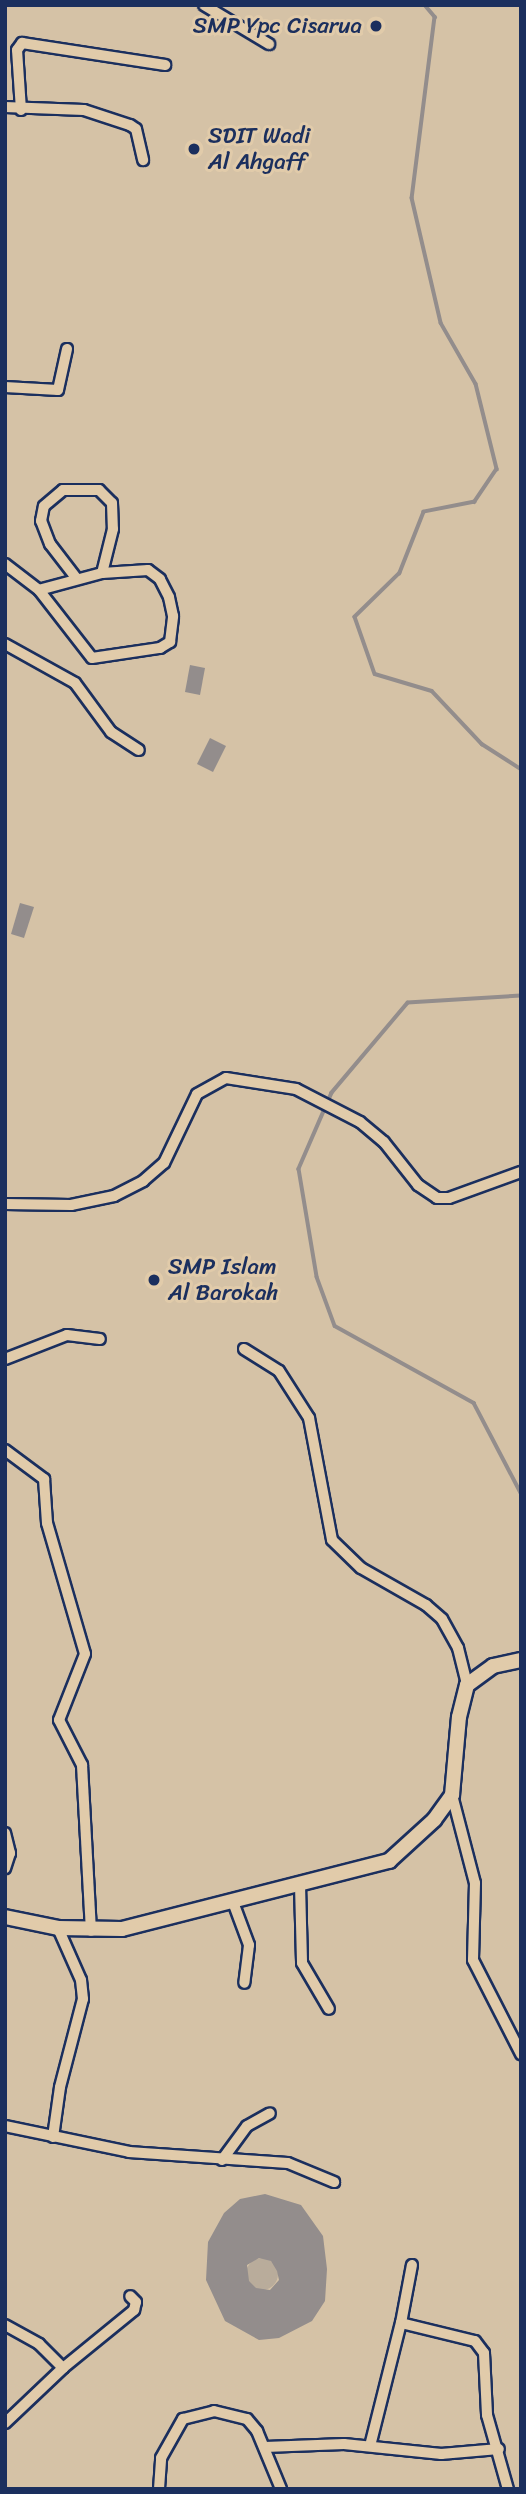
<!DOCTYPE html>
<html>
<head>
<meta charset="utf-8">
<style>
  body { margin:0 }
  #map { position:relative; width:526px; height:2494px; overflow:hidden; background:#d5c2a6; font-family:Sriracha,sans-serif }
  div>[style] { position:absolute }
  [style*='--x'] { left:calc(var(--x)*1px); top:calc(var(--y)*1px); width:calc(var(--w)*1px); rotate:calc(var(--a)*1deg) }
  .green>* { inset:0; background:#b9ac9b }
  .round { border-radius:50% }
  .water>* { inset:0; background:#938d8c }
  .stream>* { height:3.5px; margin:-1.75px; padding:0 1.75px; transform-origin:1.75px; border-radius:1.75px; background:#938d8c }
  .roads { filter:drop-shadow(2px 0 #1b2f5e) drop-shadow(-2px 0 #1b2f5e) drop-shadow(0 2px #1b2f5e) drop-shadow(0 -2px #1b2f5e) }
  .street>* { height:10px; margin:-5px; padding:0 5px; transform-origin:5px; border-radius:5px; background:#e1cbaa }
  .secondary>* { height:14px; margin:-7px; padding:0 7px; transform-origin:7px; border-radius:7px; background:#e1cbaa }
  .dots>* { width:19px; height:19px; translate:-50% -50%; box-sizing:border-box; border:4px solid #e1cbaa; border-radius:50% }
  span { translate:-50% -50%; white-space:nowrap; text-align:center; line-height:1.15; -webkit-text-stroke:6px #e1cbaa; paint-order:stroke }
  .poi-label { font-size:23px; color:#1b2f5e }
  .right { translate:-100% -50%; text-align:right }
  .left { translate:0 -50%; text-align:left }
  .frame { position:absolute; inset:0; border:7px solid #1b2f5e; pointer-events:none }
</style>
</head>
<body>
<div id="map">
  <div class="green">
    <div class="round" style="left:246px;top:2258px;width:32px;height:32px"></div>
  </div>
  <div class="water">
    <div style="clip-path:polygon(190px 665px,205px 668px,200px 695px,185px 692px)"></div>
    <div style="clip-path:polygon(210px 738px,226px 746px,213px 772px,197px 764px)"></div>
    <div style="clip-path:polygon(20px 903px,34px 907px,24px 938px,11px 934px)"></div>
    <div style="clip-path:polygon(evenodd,265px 2194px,301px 2205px,323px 2236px,327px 2269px,325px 2301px,312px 2321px,279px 2338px,259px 2340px,225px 2321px,206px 2280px,208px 2242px,224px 2213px,240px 2199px,265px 2194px,259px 2258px,271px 2261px,277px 2271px,279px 2280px,270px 2290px,256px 2288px,249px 2281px,247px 2265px,259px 2258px)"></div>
  </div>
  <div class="stream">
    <div style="--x:425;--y:5;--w:16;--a:50"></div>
    <div style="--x:435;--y:17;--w:182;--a:97.2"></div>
    <div style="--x:412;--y:198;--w:128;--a:76.9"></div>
    <div style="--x:441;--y:323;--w:70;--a:60.2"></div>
    <div style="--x:476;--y:384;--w:88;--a:76.1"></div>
    <div style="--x:497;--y:469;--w:40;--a:124"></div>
    <div style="--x:475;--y:502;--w:52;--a:168.9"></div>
    <div style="--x:424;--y:512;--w:66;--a:111.5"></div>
    <div style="--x:400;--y:573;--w:63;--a:135.6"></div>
    <div style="--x:355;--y:617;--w:60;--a:70.7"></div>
    <div style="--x:375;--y:674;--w:59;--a:16.6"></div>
    <div style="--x:432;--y:691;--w:73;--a:46.7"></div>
    <div style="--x:482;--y:744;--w:46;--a:32.7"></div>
    <div style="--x:521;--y:996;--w:113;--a:176.5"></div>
    <div style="--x:408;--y:1003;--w:118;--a:130.2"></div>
    <div style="--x:332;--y:1093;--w:83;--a:113.5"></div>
    <div style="--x:299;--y:1169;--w:109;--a:80.5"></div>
    <div style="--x:317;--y:1277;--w:52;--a:69.8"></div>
    <div style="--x:335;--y:1326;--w:159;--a:29"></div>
    <div style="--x:474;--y:1403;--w:102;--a:62.4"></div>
  </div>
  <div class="roads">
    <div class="street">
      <div style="--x:204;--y:5;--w:76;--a:31"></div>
      <div style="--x:5;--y:107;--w:79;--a:2.2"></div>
      <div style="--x:84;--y:110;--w:48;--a:18.1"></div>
      <div style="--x:130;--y:125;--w:7;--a:34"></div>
      <div style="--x:136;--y:129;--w:32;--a:77"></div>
      <div style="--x:21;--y:110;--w:60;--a:-93.8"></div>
      <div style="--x:17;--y:50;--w:9;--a:-54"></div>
      <div style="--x:22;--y:43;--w:145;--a:8.7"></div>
      <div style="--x:5;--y:387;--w:53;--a:3.2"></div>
      <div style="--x:58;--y:390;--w:42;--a:-77.6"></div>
      <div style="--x:5;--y:564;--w:43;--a:37.4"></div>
      <div style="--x:39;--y:590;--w:86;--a:52.1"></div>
      <div style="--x:92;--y:658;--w:69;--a:-8.4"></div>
      <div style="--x:160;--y:648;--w:12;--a:-31"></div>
      <div style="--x:170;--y:642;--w:26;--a:-83"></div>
      <div style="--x:173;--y:616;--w:19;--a:-102"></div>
      <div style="--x:169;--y:597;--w:20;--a:-117"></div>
      <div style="--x:160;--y:579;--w:15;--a:-143"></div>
      <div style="--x:148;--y:570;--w:46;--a:176.3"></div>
      <div style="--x:102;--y:573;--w:65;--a:164.9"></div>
      <div style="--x:77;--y:579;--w:44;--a:-127.6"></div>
      <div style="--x:50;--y:544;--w:25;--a:-111"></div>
      <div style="--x:41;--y:521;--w:15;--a:-79"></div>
      <div style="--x:44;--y:506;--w:25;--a:-40"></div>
      <div style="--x:63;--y:490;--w:36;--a:0"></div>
      <div style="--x:99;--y:490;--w:18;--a:45"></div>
      <div style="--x:112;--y:503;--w:26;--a:88"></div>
      <div style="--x:113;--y:529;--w:45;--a:104"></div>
      <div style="--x:5;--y:644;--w:80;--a:29.1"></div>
      <div style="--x:75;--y:683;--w:61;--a:53.7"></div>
      <div style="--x:111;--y:732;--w:33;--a:33"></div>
      <div style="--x:5;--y:1204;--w:66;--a:0.9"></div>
      <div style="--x:71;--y:1205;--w:44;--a:-11.8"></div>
      <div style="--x:114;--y:1196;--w:33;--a:-27"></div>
      <div style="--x:143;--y:1181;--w:28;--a:-41"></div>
      <div style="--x:164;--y:1163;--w:76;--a:-64.4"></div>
      <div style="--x:197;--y:1094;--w:33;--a:-29"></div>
      <div style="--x:226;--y:1078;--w:71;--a:8.9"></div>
      <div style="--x:296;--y:1089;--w:72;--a:27.3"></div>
      <div style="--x:360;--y:1122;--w:31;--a:40"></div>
      <div style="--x:384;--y:1142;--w:55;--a:51.7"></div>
      <div style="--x:418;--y:1185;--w:23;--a:34"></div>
      <div style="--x:437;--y:1198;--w:12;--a:0"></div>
      <div style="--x:449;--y:1198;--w:77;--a:-19.9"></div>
      <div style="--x:244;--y:1349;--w:41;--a:32.2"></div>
      <div style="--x:279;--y:1371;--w:56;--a:57.4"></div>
      <div style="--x:309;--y:1418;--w:124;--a:79.3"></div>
      <div style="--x:332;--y:1540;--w:40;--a:44"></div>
      <div style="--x:361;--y:1568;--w:75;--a:29.6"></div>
      <div style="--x:426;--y:1605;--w:21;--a:41"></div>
      <div style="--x:442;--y:1619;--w:33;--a:61"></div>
      <div style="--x:458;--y:1648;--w:38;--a:76"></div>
      <div style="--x:5;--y:1359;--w:66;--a:-21.2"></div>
      <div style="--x:67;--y:1335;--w:33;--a:7"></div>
      <div style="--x:5;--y:1450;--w:49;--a:36.6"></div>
      <div style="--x:44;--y:1479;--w:44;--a:86.1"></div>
      <div style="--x:47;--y:1523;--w:136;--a:73.8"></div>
      <div style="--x:85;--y:1654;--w:71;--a:111.5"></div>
      <div style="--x:59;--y:1720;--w:51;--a:62.9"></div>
      <div style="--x:82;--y:1765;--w:166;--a:86.9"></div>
      <div style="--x:452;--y:1795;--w:91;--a:75.4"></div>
      <div style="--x:475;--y:1883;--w:77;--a:91.5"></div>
      <div style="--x:473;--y:1960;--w:106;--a:62.9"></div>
      <div style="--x:5;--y:1833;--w:21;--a:76"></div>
      <div style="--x:10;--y:1853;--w:16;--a:108"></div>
      <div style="--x:300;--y:1885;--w:78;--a:88.5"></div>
      <div style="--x:302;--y:1963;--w:53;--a:59.6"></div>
      <div style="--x:233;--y:1902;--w:46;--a:69.6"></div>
      <div style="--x:249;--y:1945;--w:38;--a:97"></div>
      <div style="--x:5;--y:2126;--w:127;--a:11.8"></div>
      <div style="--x:129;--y:2152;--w:159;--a:4"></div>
      <div style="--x:288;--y:2163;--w:50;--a:22.4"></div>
      <div style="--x:53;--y:2137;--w:50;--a:-82"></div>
      <div style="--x:60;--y:2087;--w:91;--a:-75.4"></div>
      <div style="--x:83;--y:1999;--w:19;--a:-96"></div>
      <div style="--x:81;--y:1980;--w:57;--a:-113.9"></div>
      <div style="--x:222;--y:2160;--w:42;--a:-53.7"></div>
      <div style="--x:247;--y:2126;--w:26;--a:-29"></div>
      <div style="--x:401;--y:2323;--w:59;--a:-79.3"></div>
      <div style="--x:5;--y:2325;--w:39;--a:29"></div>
      <div style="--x:39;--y:2344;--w:34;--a:45"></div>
      <div style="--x:63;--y:2368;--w:80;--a:136.5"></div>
      <div style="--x:63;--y:2368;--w:92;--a:-39.2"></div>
      <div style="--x:134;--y:2310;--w:8;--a:-76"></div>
      <div style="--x:136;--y:2302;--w:8;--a:-135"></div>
      <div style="--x:370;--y:2446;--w:127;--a:-75.9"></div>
      <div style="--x:401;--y:2323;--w:76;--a:13.7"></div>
      <div style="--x:475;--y:2341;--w:15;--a:53"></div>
      <div style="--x:484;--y:2353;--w:62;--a:87.2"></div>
      <div style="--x:487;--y:2415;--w:77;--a:74.2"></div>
      <div style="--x:265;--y:2447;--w:79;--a:-2.2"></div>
      <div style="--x:344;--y:2444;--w:98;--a:5.9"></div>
      <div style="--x:441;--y:2454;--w:58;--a:-4.9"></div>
      <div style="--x:159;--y:2489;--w:31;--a:-86"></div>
      <div style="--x:161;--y:2458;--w:45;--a:-60.6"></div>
      <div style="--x:183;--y:2419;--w:32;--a:-14"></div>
      <div style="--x:214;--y:2411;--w:34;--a:14"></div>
      <div style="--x:247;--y:2419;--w:16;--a:50"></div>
      <div style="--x:257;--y:2431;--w:63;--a:67.5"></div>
    </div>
    <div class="secondary">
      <div style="--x:5;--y:1917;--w:54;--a:11.7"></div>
      <div style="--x:58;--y:1928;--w:64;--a:0.9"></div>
      <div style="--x:122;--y:1929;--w:276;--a:-14.3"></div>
      <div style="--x:389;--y:1861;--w:61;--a:-42.3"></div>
      <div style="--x:434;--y:1820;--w:31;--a:-54"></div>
      <div style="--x:452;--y:1795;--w:78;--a:-84.9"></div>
      <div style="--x:459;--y:1717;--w:33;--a:-76"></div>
      <div style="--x:467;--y:1685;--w:32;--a:-36"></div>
      <div style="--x:493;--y:1666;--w:29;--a:-12"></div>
    </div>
  </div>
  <div class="dots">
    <div style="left:376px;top:26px;background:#1b2f5e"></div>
    <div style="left:194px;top:149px;background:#1b2f5e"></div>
    <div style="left:154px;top:1280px;background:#1b2f5e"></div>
  </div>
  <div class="poi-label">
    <span class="right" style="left:362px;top:26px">SMP Ypc Cisarua</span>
    <span class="left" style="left:208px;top:149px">SDIT Wadi<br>Al Ahgaff</span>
    <span class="left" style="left:168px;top:1280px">SMP Islam<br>Al Barokah</span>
  </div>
  <div class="frame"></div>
</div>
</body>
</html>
